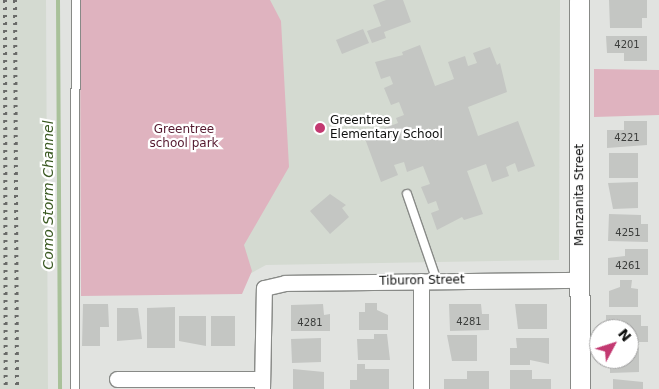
<!DOCTYPE html>
<html>
<head>
<meta charset="utf-8">
<style>
  body { margin:0 }
  #map { position:relative; width:659px; height:389px; overflow:hidden; background:#e1e3e0; font-family:"DejaVu Sans",sans-serif }
  div>[style] { position:absolute }
  [style*='--x'] { left:calc(var(--x)*1px); top:calc(var(--y)*1px); width:calc(var(--w)*1px); rotate:calc(var(--a)*1deg) }
  .built>* { inset:0; background:#d4dad1 }
  .green>* { inset:0; background:#dfb3bf }
  .stream>* { height:4px; margin:-2px; padding:0 2px; transform-origin:2px; border-radius:2px; background:#a9c19a }
  .building>* { inset:0; background:#c4c6c3 }
  .roads { filter:drop-shadow(1px 0 #888a87) drop-shadow(-1px 0 #888a87) drop-shadow(0 1px #888a87) drop-shadow(0 -1px #888a87) }
  .service>* { height:8px; margin:-4px; padding:0 4px; transform-origin:4px; border-radius:4px; background:#fff }
  .minor>* { height:15px; margin:-7.5px; padding:0 7.5px; transform-origin:7.5px; border-radius:7.5px; background:#fff }
  .tertiary>* { height:19px; margin:-9.5px; padding:0 9.5px; transform-origin:9.5px; border-radius:9.5px; background:#fff }
  .rail>* { height:4px; margin-top:-2px; transform-origin:0; background:repeating-linear-gradient(90deg,#6a6b69 0 2.5px,transparent 0 7.5px) }
  .dots>* { width:14px; height:14px; translate:-50% -50%; box-sizing:border-box; border:2px solid #fff; border-radius:50% }
  span { translate:-50% -50%; white-space:nowrap; text-align:center; line-height:1.15; -webkit-text-stroke:4.5px #fff; paint-order:stroke }
  .number-label { font-size:10px; color:#3c3e3c }
  .number-label span { -webkit-text-stroke-width:0 }
  .poi-label { font-size:12px; color:#0f100f }
  .left { translate:0 -50%; text-align:left }
  .park-label { font-size:12px; color:#54192f }
  .street-label { font-size:12px; color:#0f100f }
  .water-label { font-size:14px; color:#3a5922; font-style:italic }
  .north { position:absolute; left:589px; top:319px; width:50px; height:50px; box-sizing:border-box; background:#fff; border:1px solid #9f9f9f; border-radius:50%; rotate:50deg; font-size:14px; font-weight:700; line-height:20px; text-align:center; color:#0f100f }
  .north::after { content:''; display:block; margin:auto; width:18px; height:22px; background:#c33971; clip-path:polygon(50% 0,100% 100%,50% 72%,0 100%) }
</style>
</head>
<body>
<div id="map">
  <div class="built">
    <div style="clip-path:polygon(0 0,46px 0,48px 389px,0 389px)"></div>
    <div style="clip-path:polygon(80px 0,560px 0,559px 260px,266px 265px,246px 276px,81px 296px)"></div>
  </div>
  <div class="green">
    <div style="clip-path:polygon(80px 0,270px 0,281px 21px,289px 167px,244px 245px,252px 271px,242px 294px,81px 296px)"></div>
    <div style="clip-path:polygon(594px 69px,659px 70px,659px 115px,594px 117px)"></div>
  </div>
  <div class="stream">
    <div style="--x:58;--y:0;--w:389;--a:89.7"></div>
  </div>
  <div class="building">
    <div style="clip-path:polygon(386px 0,403px 0,411px 22px,384px 32px,386px 38px,372px 43px,367px 31px,381px 26px,373px 5px)"></div>
    <div style="clip-path:polygon(609px 0,647px 0,647px 18px,642px 18px,642px 28px,610px 28px)"></div>
    <div style="clip-path:polygon(363px 29px,369px 43px,342px 54px,336px 40px)"></div>
    <div style="clip-path:polygon(606px 36px,647px 36px,647px 61px,624px 61px,624px 53px,607px 53px)"></div>
    <div style="clip-path:polygon(420px 45px,435px 86px,454px 79px,448px 62px,465px 56px,468px 66px,477px 63px,473px 53px,490px 47px,497px 65px,500px 63px,507px 92px,468px 107px,478px 136px,518px 121px,535px 166px,518px 172px,515px 163px,506px 167px,509px 176px,492px 182px,486px 164px,467px 171px,483px 214px,464px 220px,462px 217px,437px 230px,431px 213px,439px 210px,436px 201px,428px 204px,421px 187px,430px 184px,423px 166px,407px 172px,404px 162px,394px 165px,398px 175px,381px 182px,364px 136px,398px 123px,396px 118px,404px 115px,399px 102px,391px 105px,384px 88px,393px 84px,390px 76px,381px 79px,375px 62px,403px 55px,402px 52px)"></div>
    <div style="clip-path:polygon(624px 121px,647px 121px,647px 145px,607px 148px,607px 130px,624px 130px)"></div>
    <div style="clip-path:polygon(609px 153px,638px 153px,638px 178px,609px 178px)"></div>
    <div style="clip-path:polygon(638px 182px,638px 208px,613px 209px,608px 183px)"></div>
    <div style="clip-path:polygon(330px 194px,346px 205px,342px 208px,349px 217px,330px 234px,310px 211px)"></div>
    <div style="clip-path:polygon(609px 214px,641px 215px,641px 224px,648px 224px,648px 242px,608px 241px)"></div>
    <div style="clip-path:polygon(625px 249px,648px 249px,648px 275px,608px 275px,608px 258px,625px 256px)"></div>
    <div style="clip-path:polygon(620px 280px,632px 280px,631px 288px,638px 289px,638px 307px,609px 307px,609px 291px,620px 287px)"></div>
    <div style="clip-path:polygon(365px 303px,377px 303px,377px 310px,388px 315px,388px 330px,359px 330px,359px 312px,365px 312px)"></div>
    <div style="clip-path:polygon(83px 304px,108px 304px,109px 327px,100px 327px,100px 346px,82px 346px)"></div>
    <div style="clip-path:polygon(323px 304px,324px 315px,330px 314px,330px 331px,291px 331px,291px 305px)"></div>
    <div style="clip-path:polygon(449px 304px,481px 304px,482px 314px,489px 314px,489px 330px,450px 331px)"></div>
    <div style="clip-path:polygon(515px 304px,547px 304px,547px 329px,518px 329px)"></div>
    <div style="clip-path:polygon(175px 307px,175px 348px,147px 348px,147px 308px)"></div>
    <div style="clip-path:polygon(117px 308px,138px 308px,142px 339px,117px 341px)"></div>
    <div style="clip-path:polygon(606px 315px,641px 315px,641px 326px,648px 326px,648px 342px,629px 342px,629px 329px,606px 329px)"></div>
    <div style="clip-path:polygon(179px 316px,206px 316px,206px 346px,179px 341px)"></div>
    <div style="clip-path:polygon(211px 316px,235px 316px,235px 346px,211px 346px)"></div>
    <div style="clip-path:polygon(374px 334px,387px 334px,390px 360px,358px 360px,357px 339px,374px 339px)"></div>
    <div style="clip-path:polygon(447px 335px,477px 335px,477px 361px,452px 361px)"></div>
    <div style="clip-path:polygon(321px 338px,321px 362px,292px 363px,291px 339px)"></div>
    <div style="clip-path:polygon(516px 338px,549px 338px,549px 364px,530px 360px,530px 365px,510px 365px,510px 348px,517px 348px)"></div>
    <div style="clip-path:polygon(629px 348px,639px 348px,639px 372px,610px 373px,610px 359px,629px 359px)"></div>
    <div style="clip-path:polygon(357px 364px,365px 364px,365px 369px,389px 369px,389px 389px,350px 389px,350px 380px,357px 380px)"></div>
    <div style="clip-path:polygon(293px 369px,324px 372px,324px 389px,293px 389px)"></div>
    <div style="clip-path:polygon(510px 370px,532px 370px,532px 379px,551px 379px,551px 389px,510px 389px)"></div>
    <div style="clip-path:polygon(467px 371px,489px 371px,489px 389px,444px 389px,444px 379px,467px 379px)"></div>
    <div style="clip-path:polygon(613px 379px,643px 382px,643px 389px,613px 389px)"></div>
  </div>
  <div class="roads">
    <div class="service">
      <div style="--x:407;--y:194;--w:92;--a:71"></div>
      <div style="--x:75;--y:389;--w:389;--a:-89.9"></div>
    </div>
    <div class="minor">
      <div style="--x:117;--y:379;--w:145;--a:0"></div>
      <div style="--x:262;--y:389;--w:101;--a:-88.9"></div>
      <div style="--x:264;--y:288;--w:22;--a:-13"></div>
      <div style="--x:285;--y:283;--w:295;--a:-0.6"></div>
      <div style="--x:421;--y:389;--w:108;--a:-90"></div>
    </div>
    <div class="tertiary">
      <div style="--x:579;--y:0;--w:389;--a:89.9"></div>
    </div>
  </div>
  <div class="rail">
    <div style="--x:5;--y:0;--w:389;--a:89.9"></div>
    <div style="--x:15;--y:0;--w:389;--a:89.7"></div>
  </div>
  <div class="dots">
    <div style="left:320px;top:128px;background:#c33971"></div>
  </div>
  <div class="number-label">
    <span style="left:627px;top:45px">4201</span>
    <span style="left:627px;top:138px">4221</span>
    <span style="left:628px;top:233px">4251</span>
    <span style="left:628px;top:266px">4261</span>
    <span style="left:469px;top:322px">4281</span>
    <span style="left:310px;top:323px">4281</span>
  </div>
  <div class="poi-label">
    <span class="left" style="left:330px;top:128px">Greentree<br>Elementary School</span>
  </div>
  <div class="park-label">
    <span style="left:184px;top:137px">Greentree<br>school park</span>
  </div>
  <div class="street-label">
    <span style="left:580px;top:195px;rotate:-90deg">Manzanita Street</span>
    <span style="left:422px;top:281px;rotate:-1deg">Tiburon Street</span>
  </div>
  <div class="water-label">
    <span style="left:48px;top:195px;rotate:-90deg">Como Storm Channel</span>
  </div>
  <div class="north">N</div>
</div>
</body>
</html>
